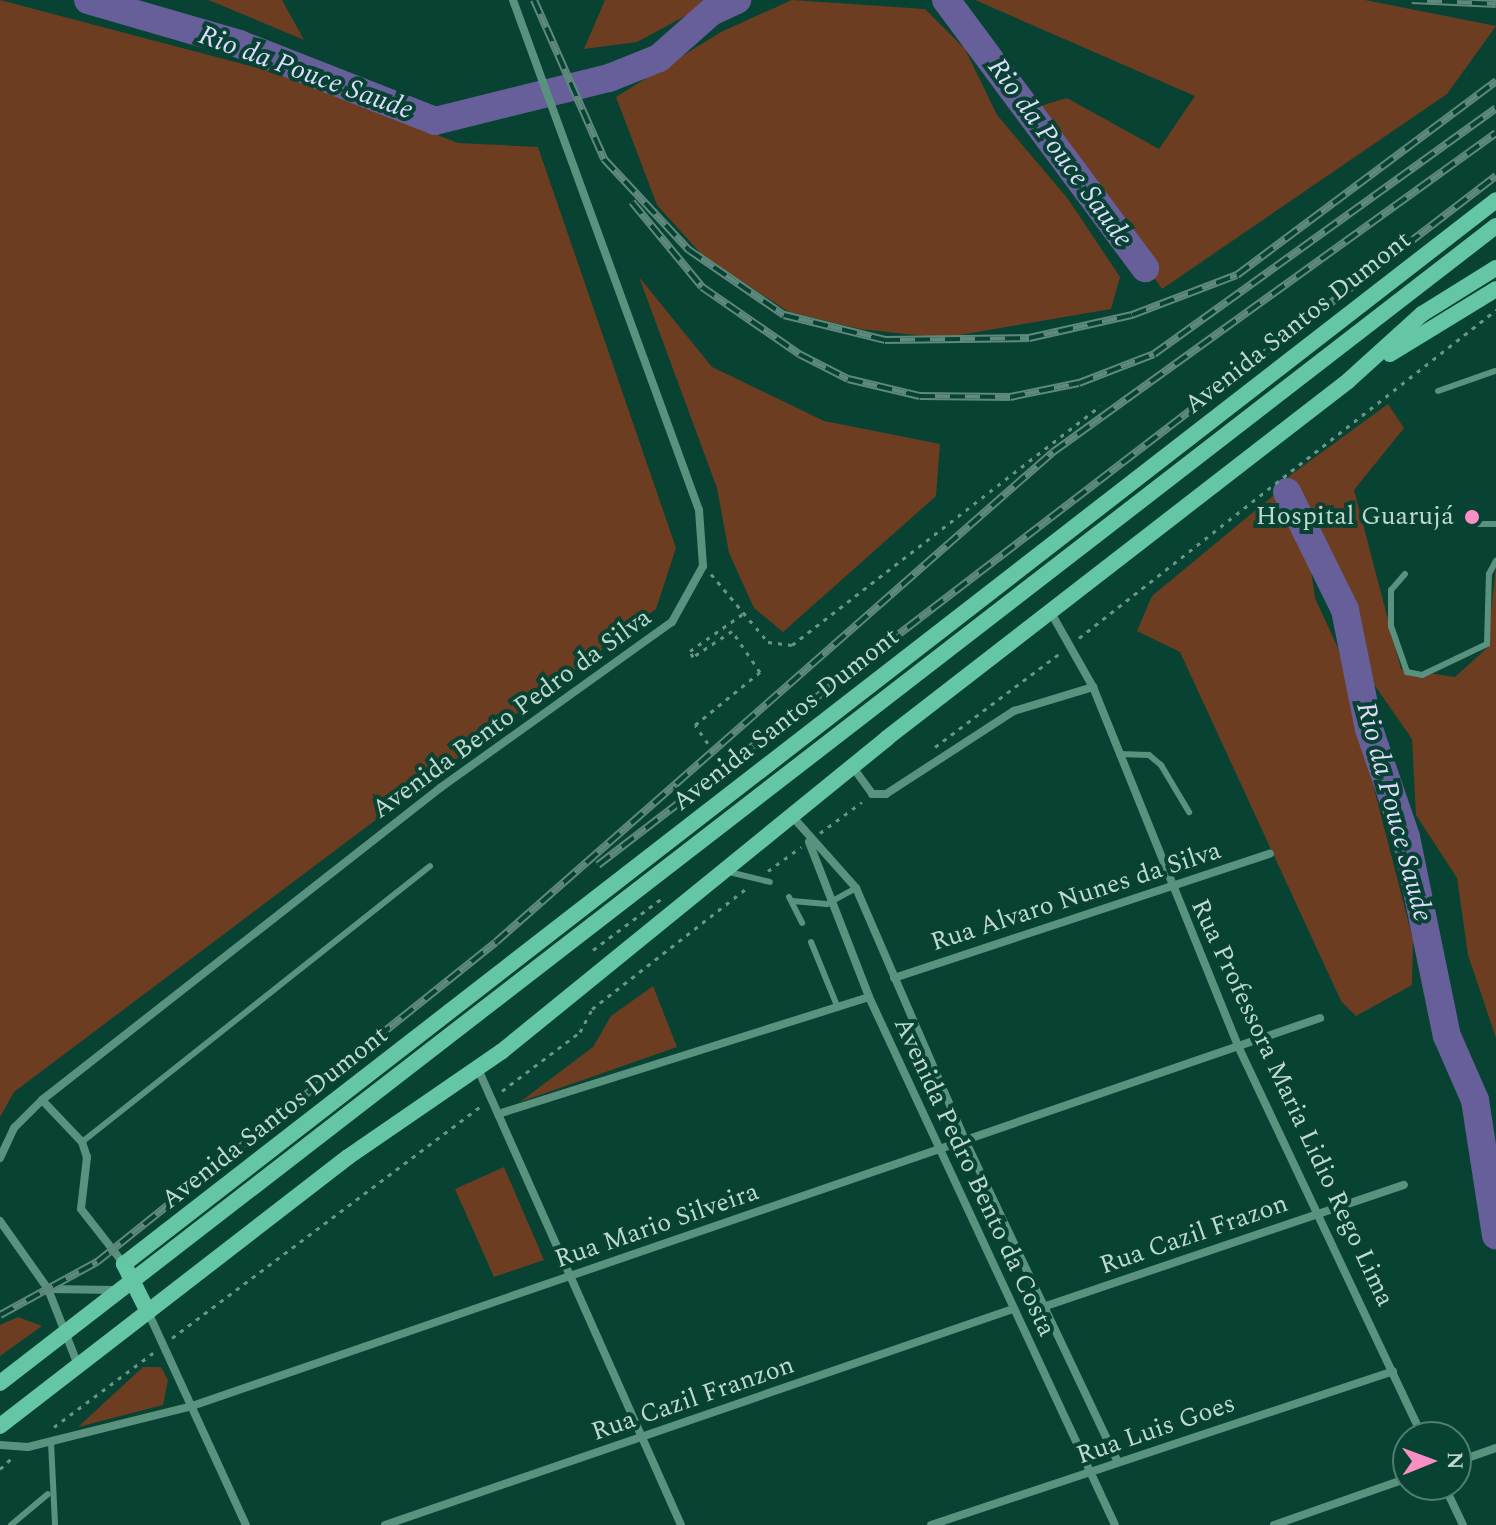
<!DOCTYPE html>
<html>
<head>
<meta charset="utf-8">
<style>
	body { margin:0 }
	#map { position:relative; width:1496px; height:1525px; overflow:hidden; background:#084232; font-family:Spectral,serif }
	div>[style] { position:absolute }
	.green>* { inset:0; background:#6d3d21 }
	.river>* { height:28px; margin:-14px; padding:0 14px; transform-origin:14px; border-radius:14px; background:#675f9a }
	.path>* { height:3px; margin-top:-1.5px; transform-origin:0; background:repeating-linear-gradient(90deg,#6b9487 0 4px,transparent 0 10px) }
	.lane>* { height:6px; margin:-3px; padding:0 3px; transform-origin:3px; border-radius:3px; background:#59927e }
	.street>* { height:8px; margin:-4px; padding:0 4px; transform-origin:4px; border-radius:4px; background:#59927e }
	.secondary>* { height:16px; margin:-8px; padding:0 8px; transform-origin:8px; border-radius:8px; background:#65c6a6 }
	.rail>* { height:8px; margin-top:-4px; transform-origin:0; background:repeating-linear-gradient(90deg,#084232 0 15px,#5e897c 0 30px); box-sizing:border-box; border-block:2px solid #5e897c }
	.dots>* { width:22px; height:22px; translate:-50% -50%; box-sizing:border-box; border:4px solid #084232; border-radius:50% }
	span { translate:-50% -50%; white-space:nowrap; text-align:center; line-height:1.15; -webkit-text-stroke:8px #084232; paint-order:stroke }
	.street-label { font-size:26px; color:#bed9ce }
	.poi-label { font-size:26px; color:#bed9ce }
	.right { translate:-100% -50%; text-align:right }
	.water-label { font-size:28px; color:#dedbff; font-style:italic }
	.north { position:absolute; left:1392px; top:1421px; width:80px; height:80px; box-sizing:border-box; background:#084232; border:2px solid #517e70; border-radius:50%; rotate:89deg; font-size:22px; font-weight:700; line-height:32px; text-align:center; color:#bed9ce }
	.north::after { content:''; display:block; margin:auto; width:28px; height:36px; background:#fb8fc5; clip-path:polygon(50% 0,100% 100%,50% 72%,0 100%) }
</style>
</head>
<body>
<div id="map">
	<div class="green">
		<i style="clip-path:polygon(0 0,277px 73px,458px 143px,538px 147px,676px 548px,656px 609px,14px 1092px,0 1117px)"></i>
		<i style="clip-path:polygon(208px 0,282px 0,304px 40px,211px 1px)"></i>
		<i style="clip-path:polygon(605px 0,715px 0,637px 42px,584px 49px)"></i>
		<i style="clip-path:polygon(792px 0,925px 9px,965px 49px,997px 115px,1068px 199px,1120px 277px,1111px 309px,942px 338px,860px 329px,789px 312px,703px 256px,657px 205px,616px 97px,721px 32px)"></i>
		<i style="clip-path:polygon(975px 0,1365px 0,1496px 26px,1447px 94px,1162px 289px,1033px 108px,1067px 98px,1159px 149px,1195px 96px)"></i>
		<i style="clip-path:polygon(639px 277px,712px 367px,824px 421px,940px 444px,936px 496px,783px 632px,754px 608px,729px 553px,717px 488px)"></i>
		<i style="clip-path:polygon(1388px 404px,1404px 428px,1354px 490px,1401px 669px,1455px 677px,1487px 648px,1496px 566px,1496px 1038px,1468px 955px,1457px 878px,1416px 815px,1412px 739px,1357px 660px,1330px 552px,1288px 477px)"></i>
		<i style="clip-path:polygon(1274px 495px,1307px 544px,1315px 598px,1338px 648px,1413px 940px,1412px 985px,1356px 1016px,1341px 1001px,1180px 652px,1137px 631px,1152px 596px)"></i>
		<i style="clip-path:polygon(653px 986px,677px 1047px,520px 1102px,593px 1047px,611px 1016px)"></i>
		<i style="clip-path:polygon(504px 1167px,544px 1260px,494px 1277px,455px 1189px)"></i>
		<i style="clip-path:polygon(18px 1317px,42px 1326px,0 1356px,0 1325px)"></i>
		<i style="clip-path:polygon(143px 1367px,161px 1367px,168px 1380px,163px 1405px,78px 1427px)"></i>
	</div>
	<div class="river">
		<i style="left:88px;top:0;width:157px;rotate:16.2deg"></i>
		<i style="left:239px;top:44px;width:211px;rotate:21.4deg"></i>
		<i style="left:435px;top:121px;width:179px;rotate:-13.9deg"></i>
		<i style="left:609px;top:78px;width:54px;rotate:-21.8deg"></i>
		<i style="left:659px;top:58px;width:69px;rotate:-41.5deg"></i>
		<i style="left:711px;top:12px;width:29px;rotate:-25deg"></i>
		<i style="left:946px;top:0;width:334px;rotate:53.4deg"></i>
		<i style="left:1287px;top:492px;width:131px;rotate:63.8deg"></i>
		<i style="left:1345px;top:610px;width:121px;rotate:78.6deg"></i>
		<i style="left:1369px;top:729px;width:114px;rotate:71.1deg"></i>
		<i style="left:1406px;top:837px;width:203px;rotate:78.4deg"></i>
		<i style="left:1447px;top:1036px;width:70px;rotate:66.4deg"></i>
		<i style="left:1475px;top:1100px;width:137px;rotate:81.2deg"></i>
	</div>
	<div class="path">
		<i style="left:711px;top:574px;width:89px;rotate:50deg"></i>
		<i style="left:768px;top:642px;width:24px;rotate:7deg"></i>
		<i style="left:792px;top:645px;width:390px;rotate:-37.8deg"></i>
		<i style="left:1079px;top:638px;width:531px;rotate:-38.19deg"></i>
		<i style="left:935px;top:747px;width:156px;rotate:-36.9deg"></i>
		<i style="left:731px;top:776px;width:62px;rotate:-125.2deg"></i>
		<i style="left:695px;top:725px;width:84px;rotate:-39.2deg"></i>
		<i style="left:760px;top:672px;width:50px;rotate:-124.3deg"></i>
		<i style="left:732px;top:631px;width:47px;rotate:146.3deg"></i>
		<i style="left:693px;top:657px;width:7px;rotate:-117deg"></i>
		<i style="left:690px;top:651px;width:66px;rotate:-35.1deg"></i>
		<i style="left:820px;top:833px;width:52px;rotate:-36.4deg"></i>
		<i style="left:768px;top:871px;width:41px;rotate:-36deg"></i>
		<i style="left:593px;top:950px;width:85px;rotate:-36.9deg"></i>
		<i style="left:502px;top:1091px;width:98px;rotate:-37.1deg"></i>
		<i style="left:580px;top:1032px;width:26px;rotate:-62deg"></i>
		<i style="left:592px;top:1009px;width:197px;rotate:-38deg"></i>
		<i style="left:172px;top:1338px;width:388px;rotate:-36.9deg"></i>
		<i style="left:54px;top:1427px;width:124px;rotate:-36.8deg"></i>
		<i style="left:0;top:1469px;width:16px;rotate:-43deg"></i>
	</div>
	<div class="lane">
		<i style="left:1438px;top:391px;width:60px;rotate:-19.3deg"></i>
		<i style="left:1470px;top:524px;width:26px"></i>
		<i style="left:1405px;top:574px;width:21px;rotate:131deg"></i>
		<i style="left:1391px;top:590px;width:36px;rotate:90deg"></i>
		<i style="left:1391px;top:626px;width:49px;rotate:70.8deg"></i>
		<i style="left:1407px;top:672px;width:15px;rotate:11deg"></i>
		<i style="left:1422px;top:675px;width:72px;rotate:-25.5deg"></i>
		<i style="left:1487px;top:644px;width:70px;rotate:-88.4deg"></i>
		<i style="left:1489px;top:574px;width:15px;rotate:-62deg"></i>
		<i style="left:1119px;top:754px;width:30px;rotate:2deg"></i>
		<i style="left:1149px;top:755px;width:16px;rotate:40deg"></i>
		<i style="left:1161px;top:765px;width:55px;rotate:59.2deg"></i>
		<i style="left:729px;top:872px;width:42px;rotate:13.7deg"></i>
		<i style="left:789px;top:897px;width:29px;rotate:63deg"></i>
		<i style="left:792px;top:901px;width:35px;rotate:5deg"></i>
		<i style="left:827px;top:904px;width:33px;rotate:-29deg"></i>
		<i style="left:811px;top:942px;width:71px;rotate:67.8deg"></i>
		<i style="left:82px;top:1142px;width:444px;rotate:-38.4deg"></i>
		<i style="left:51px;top:1442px;width:83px;rotate:87.2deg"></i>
		<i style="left:11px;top:1525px;width:48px;rotate:-40deg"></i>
	</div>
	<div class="street">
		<i style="left:1050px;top:611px;width:87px;rotate:60.5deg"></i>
		<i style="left:1093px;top:687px;width:387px;rotate:68deg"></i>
		<i style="left:1238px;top:1046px;width:433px;rotate:64.7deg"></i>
		<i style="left:852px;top:766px;width:34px;rotate:54deg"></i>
		<i style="left:872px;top:794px;width:14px"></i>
		<i style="left:886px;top:794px;width:153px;rotate:-33deg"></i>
		<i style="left:1014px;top:711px;width:83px;rotate:-16.9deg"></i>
		<i style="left:791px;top:815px;width:98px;rotate:48.3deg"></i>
		<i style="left:856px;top:888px;width:272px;rotate:66.6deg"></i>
		<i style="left:964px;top:1138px;width:359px;rotate:64.6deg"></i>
		<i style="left:809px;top:842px;width:166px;rotate:68.8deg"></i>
		<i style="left:869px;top:997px;width:582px;rotate:65.02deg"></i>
		<i style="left:894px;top:978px;width:396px;rotate:-18.3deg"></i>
		<i style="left:478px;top:1069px;width:499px;rotate:66deg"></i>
		<i style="left:42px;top:1100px;width:58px;rotate:46.4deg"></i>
		<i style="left:82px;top:1142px;width:16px;rotate:72deg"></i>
		<i style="left:87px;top:1157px;width:52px;rotate:96.6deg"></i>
		<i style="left:81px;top:1209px;width:70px;rotate:52deg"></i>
		<i style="left:498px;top:1114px;width:389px;rotate:-17.5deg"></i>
		<i style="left:0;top:1158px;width:33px;rotate:-65deg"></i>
		<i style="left:14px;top:1128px;width:40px;rotate:-45deg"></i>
		<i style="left:42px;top:1100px;width:506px;rotate:-38.09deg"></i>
		<i style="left:440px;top:788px;width:285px;rotate:-35.6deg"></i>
		<i style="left:672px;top:622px;width:64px;rotate:-61deg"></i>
		<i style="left:703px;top:566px;width:56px;rotate:-94.1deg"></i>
		<i style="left:699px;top:510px;width:543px;rotate:-110.04deg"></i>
		<i style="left:0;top:1221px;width:83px;rotate:54.8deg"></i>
		<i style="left:48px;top:1289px;width:82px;rotate:68.5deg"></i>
		<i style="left:48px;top:1289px;width:67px;rotate:0.9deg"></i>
		<i style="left:1043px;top:1307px;width:381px;rotate:-18.7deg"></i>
		<i style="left:148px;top:1312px;width:234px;rotate:65.3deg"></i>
		<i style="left:0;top:1445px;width:28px;rotate:4deg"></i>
		<i style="left:28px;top:1447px;width:169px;rotate:-14deg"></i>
		<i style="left:192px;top:1406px;width:1193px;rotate:-18.98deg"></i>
		<i style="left:1456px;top:1462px;width:42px;rotate:-19.3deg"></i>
		<i style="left:1444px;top:1485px;width:44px;rotate:64.6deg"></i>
		<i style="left:385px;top:1525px;width:664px;rotate:-18.98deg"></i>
		<i style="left:931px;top:1525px;width:487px;rotate:-18.4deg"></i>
		<i style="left:1274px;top:1525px;width:142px;rotate:-19.3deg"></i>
	</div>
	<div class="secondary">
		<i style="left:1390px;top:354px;width:124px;rotate:-31.5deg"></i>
		<i style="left:148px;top:1312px;width:54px;rotate:-116.6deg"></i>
		<i style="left:124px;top:1264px;width:1736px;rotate:-37.79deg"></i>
		<i style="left:0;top:1383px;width:1891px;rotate:-37.72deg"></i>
		<i style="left:0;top:1426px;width:440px;rotate:-37.7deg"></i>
		<i style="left:348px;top:1157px;width:186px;rotate:-34.5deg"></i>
		<i style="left:501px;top:1052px;width:498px;rotate:-39.1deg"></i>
		<i style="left:887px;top:738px;width:583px;rotate:-37.75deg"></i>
		<i style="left:1348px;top:381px;width:100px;rotate:-42.2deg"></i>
		<i style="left:1422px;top:314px;width:87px;rotate:-31.9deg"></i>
	</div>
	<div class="rail">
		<i style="left:534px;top:0;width:174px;rotate:66.2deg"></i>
		<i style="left:604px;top:159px;width:125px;rotate:47deg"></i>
		<i style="left:689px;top:250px;width:115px;rotate:34.4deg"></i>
		<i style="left:784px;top:315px;width:104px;rotate:13.9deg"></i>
		<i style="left:885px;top:340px;width:144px;rotate:-0.8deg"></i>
		<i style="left:1029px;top:338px;width:106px;rotate:-12.6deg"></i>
		<i style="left:1132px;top:315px;width:112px;rotate:-20.9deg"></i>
		<i style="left:1237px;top:275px;width:324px;rotate:-36.8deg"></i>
		<i style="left:1412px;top:0;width:84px;rotate:2.7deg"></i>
		<i style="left:632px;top:202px;width:110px;rotate:50.5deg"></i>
		<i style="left:702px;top:287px;width:118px;rotate:34.6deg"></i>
		<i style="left:799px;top:354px;width:55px;rotate:27deg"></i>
		<i style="left:848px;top:379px;width:74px;rotate:13.3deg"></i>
		<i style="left:920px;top:396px;width:90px;rotate:0.6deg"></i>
		<i style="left:1010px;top:397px;width:70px;rotate:-11.5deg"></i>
		<i style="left:1079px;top:383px;width:80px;rotate:-21.1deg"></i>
		<i style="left:1154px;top:354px;width:421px;rotate:-35.7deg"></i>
		<i style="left:598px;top:865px;width:1132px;rotate:-37.5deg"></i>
		<i style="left:0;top:1315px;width:111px;rotate:-28.7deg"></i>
		<i style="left:97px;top:1262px;width:511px;rotate:-38.73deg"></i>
		<i style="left:496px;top:942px;width:742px;rotate:-41.34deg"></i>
		<i style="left:1053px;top:452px;width:546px;rotate:-35.76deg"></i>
	</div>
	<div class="dots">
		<i style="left:1472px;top:517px;background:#fb8fc5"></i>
	</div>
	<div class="street-label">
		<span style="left:1298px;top:323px;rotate:-38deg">Avenida Santos Dumont</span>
		<span style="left:512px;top:714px;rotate:-36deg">Avenida Bento Pedro da Silva</span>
		<span style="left:786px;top:720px;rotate:-38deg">Avenida Santos Dumont</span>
		<span style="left:1076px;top:897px;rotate:-18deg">Rua Alvaro Nunes da Silva</span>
		<span style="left:1292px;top:1103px;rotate:65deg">Rua Professora Maria Lidio Rego Lima</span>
		<span style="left:275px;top:1118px;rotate:-38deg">Avenida Santos Dumont</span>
		<span style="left:974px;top:1177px;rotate:65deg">Avenida Pedro Bento da Costa</span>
		<span style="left:657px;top:1226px;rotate:-19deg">Rua Mario Silveira</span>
		<span style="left:1194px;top:1235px;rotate:-19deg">Rua Cazil Frazon</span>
		<span style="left:693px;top:1399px;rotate:-19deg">Rua Cazil Franzon</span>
		<span style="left:1156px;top:1430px;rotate:-19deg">Rua Luis Goes</span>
	</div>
	<div class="poi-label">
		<span class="right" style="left:1454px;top:517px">Hospital Guarujá</span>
	</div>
	<div class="water-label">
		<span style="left:306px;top:73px;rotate:20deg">Rio da Pouce Saude</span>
		<span style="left:1060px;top:153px;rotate:54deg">Rio da Pouce Saude</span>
		<span style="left:1394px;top:812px;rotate:75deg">Rio da Pouce Saude</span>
	</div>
	<div class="north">N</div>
</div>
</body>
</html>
